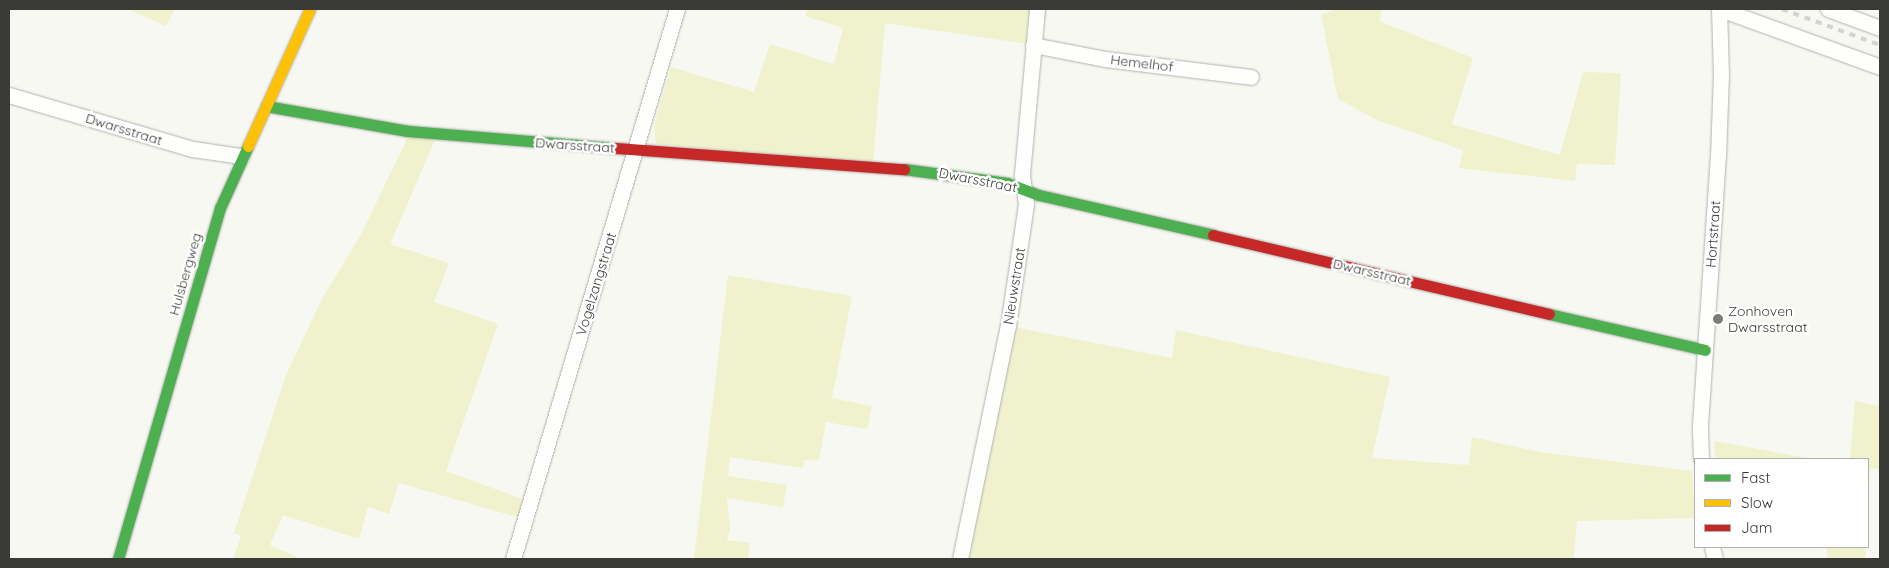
<!DOCTYPE html>
<html>
<head>
<meta charset="utf-8">
<style>
	body { margin:0 }
	#map { position:relative; width:1889px; height:568px; overflow:hidden; background:#f7f8f2; font-family:Quicksand,sans-serif }
	div>[style] { position:absolute }
	.green>* { inset:0; background:#f0f2ce }
	.roads { filter:drop-shadow(0 0 1px #b1b2ad) drop-shadow(0 0 1px #b1b2ad) }
	.street>* { height:15px; margin:-7.5px; padding:0 7.5px; transform-origin:7.5px; border-radius:7.5px; background:#fefefd }
	.fast>* { height:11px; margin:-5.5px; padding:0 5.5px; transform-origin:5.5px; border-radius:5.5px; background:#4caf50 }
	.slow>* { height:11px; margin:-5.5px; padding:0 5.5px; transform-origin:5.5px; border-radius:5.5px; background:#ffc107 }
	.jam>* { height:11px; margin:-5.5px; padding:0 5.5px; transform-origin:5.5px; border-radius:5.5px; background:#c62828 }
	.rail>* { height:4px; margin-top:-2px; transform-origin:0; background:repeating-linear-gradient(90deg,#d2d3d2 0 6px,transparent 0 12px) }
	.dots>* { width:14px; height:14px; translate:-50% -50%; box-sizing:border-box; border:2px solid #fff; border-radius:50% }
	span { translate:-50% -50%; white-space:nowrap; text-align:center; line-height:1.15; -webkit-text-stroke:5px #fff; paint-order:stroke }
	.street-label { font-size:14px; color:#3a3b37 }
	.poi-label { font-size:14px; color:#3a3b37 }
	.left { translate:0 -50%; text-align:left }
	.frame { position:absolute; inset:0; border:10px solid #3a3b37; pointer-events:none }
	.legend { position:absolute; left:1694px; top:458px; width:175px; height:90px; box-sizing:border-box; background:#fff; border:1px solid #b0b1af; margin:0; padding:6px 9px; list-style:none; font-size:15px; color:#3a3b37 }
	.legend li { display:flex; align-items:center; gap:10px; height:25px }
	.legend b { width:25px; border:1px solid #b0b1af }
</style>
</head>
<body>
<div id="map">
	<div class="green">
		<i style="clip-path:polygon(128px 9px,175px 9px,166px 26px)"></i>
		<i style="clip-path:polygon(808px 9px,1033px 9px,1028px 44px,885px 23px,873px 163px,656px 144px,654px 126px,671px 67px,754px 92px,770px 44px,834px 64px,843px 28px,805px 16px)"></i>
		<i style="clip-path:polygon(1337px 9px,1378px 9px,1382px 10px,1379px 21px,1473px 58px,1452px 124px,1560px 155px,1583px 72px,1621px 73px,1615px 165px,1577px 164px,1575px 181px,1459px 168px,1463px 150px,1377px 120px,1338px 99px,1321px 14px)"></i>
		<i style="clip-path:polygon(408px 137px,435px 140px,390px 244px,449px 263px,434px 302px,498px 324px,446px 471px,525px 500px,520px 518px,399px 483px,389px 514px,368px 507px,359px 539px,283px 515px,270px 545px,301px 559px,233px 559px,241px 536px,234px 533px,286px 375px,322px 299px,360px 236px)"></i>
		<i style="clip-path:polygon(728px 275px,852px 296px,832px 398px,872px 406px,867px 429px,826px 422px,819px 460px,804px 460px,803px 468px,730px 457px,728px 476px,787px 485px,783px 507px,727px 498px,730px 528px,727px 540px,750px 543px,748px 559px,694px 559px)"></i>
		<i style="clip-path:polygon(1013px 327px,1172px 358px,1176px 330px,1390px 377px,1372px 458px,1469px 465px,1472px 437px,1540px 452px,1692px 471px,1695px 518px,1577px 521px,1574px 559px,969px 559px)"></i>
		<i style="clip-path:polygon(1855px 401px,1880px 406px,1880px 469px,1870px 468px,1868px 511px,1868px 459px,1850px 459px)"></i>
		<i style="clip-path:polygon(1714px 441px,1813px 459px,1715px 459px)"></i>
		<i style="clip-path:polygon(1827px 547px,1866px 547px,1865px 559px,1827px 559px)"></i>
	</div>
	<div class="roads">
		<div class="street">
			<i style="left:1720px;top:9px;width:170px;rotate:19.9deg"></i>
			<i style="left:1828px;top:9px;width:55px;rotate:20.1deg"></i>
			<i style="left:1033px;top:45px;width:73px;rotate:11deg"></i>
			<i style="left:1105px;top:59px;width:147px;rotate:7deg"></i>
			<i style="left:9px;top:95px;width:192px;rotate:16.4deg"></i>
			<i style="left:193px;top:149px;width:49px;rotate:8.3deg"></i>
			<i style="left:1701px;top:459px;width:34px;rotate:-92deg"></i>
			<i style="left:1700px;top:425px;width:270px;rotate:-86.2deg"></i>
			<i style="left:1718px;top:156px;width:81px;rotate:-87.9deg"></i>
			<i style="left:1721px;top:75px;width:66px;rotate:-91.7deg"></i>
			<i style="left:1712px;top:547px;width:12px;rotate:76deg"></i>
			<i style="left:513px;top:559px;width:574px;rotate:-73.4deg"></i>
			<i style="left:960px;top:559px;width:238px;rotate:-78.4deg"></i>
			<i style="left:1008px;top:326px;width:123px;rotate:-81.6deg"></i>
			<i style="left:1026px;top:204px;width:30px;rotate:-98deg"></i>
			<i style="left:1022px;top:174px;width:166px;rotate:-84.8deg"></i>
		</div>
		<div class="fast">
			<i style="left:266px;top:106px;width:144px;rotate:10deg"></i>
			<i style="left:408px;top:131px;width:208px;rotate:4.7deg"></i>
			<i style="left:904px;top:169px;width:104px;rotate:7.7deg"></i>
			<i style="left:1007px;top:183px;width:34px;rotate:21deg"></i>
			<i style="left:1039px;top:195px;width:179px;rotate:12.9deg"></i>
			<i style="left:1549px;top:314px;width:160px;rotate:13deg"></i>
			<i style="left:118px;top:559px;width:366px;rotate:-73.8deg"></i>
			<i style="left:220px;top:208px;width:68px;rotate:-65.7deg"></i>
		</div>
		<div class="slow">
			<i style="left:248px;top:146px;width:150px;rotate:-65.7deg"></i>
		</div>
		<div class="jam">
			<i style="left:615px;top:148px;width:290px;rotate:4.2deg"></i>
			<i style="left:1213px;top:235px;width:345px;rotate:13.2deg"></i>
		</div>
	</div>
	<div class="rail">
		<i style="left:1782px;top:9px;width:104px;rotate:20.2deg"></i>
	</div>
	<div class="dots">
		<i style="left:1718px;top:319px;background:#7c7d78"></i>
	</div>
	<div class="street-label">
		<span style="left:1142px;top:63px;rotate:7deg">Hemelhof</span>
		<span style="left:124px;top:129px;rotate:17deg">Dwarsstraat</span>
		<span style="left:575px;top:145px;rotate:4deg">Dwarsstraat</span>
		<span style="left:978px;top:180px;rotate:11deg">Dwarsstraat</span>
		<span style="left:1713px;top:234px;rotate:-86deg">Hortstraat</span>
		<span style="left:1372px;top:272px;rotate:13deg">Dwarsstraat</span>
		<span style="left:185px;top:274px;rotate:-74deg">Hulsbergweg</span>
		<span style="left:596px;top:284px;rotate:-73deg">Vogelzangstraat</span>
		<span style="left:1014px;top:286px;rotate:-81deg">Nieuwstraat</span>
	</div>
	<div class="poi-label">
		<span class="left" style="left:1728px;top:319px">Zonhoven<br>Dwarsstraat</span>
	</div>
	<div class="frame"></div>
	<ul class="legend">
	<li><b style="height:6px;background:#4caf50"></b>Fast</li>
	<li><b style="height:6px;background:#ffc107"></b>Slow</li>
	<li><b style="height:6px;background:#c62828"></b>Jam</li>
	</ul>
</div>
</body>
</html>
